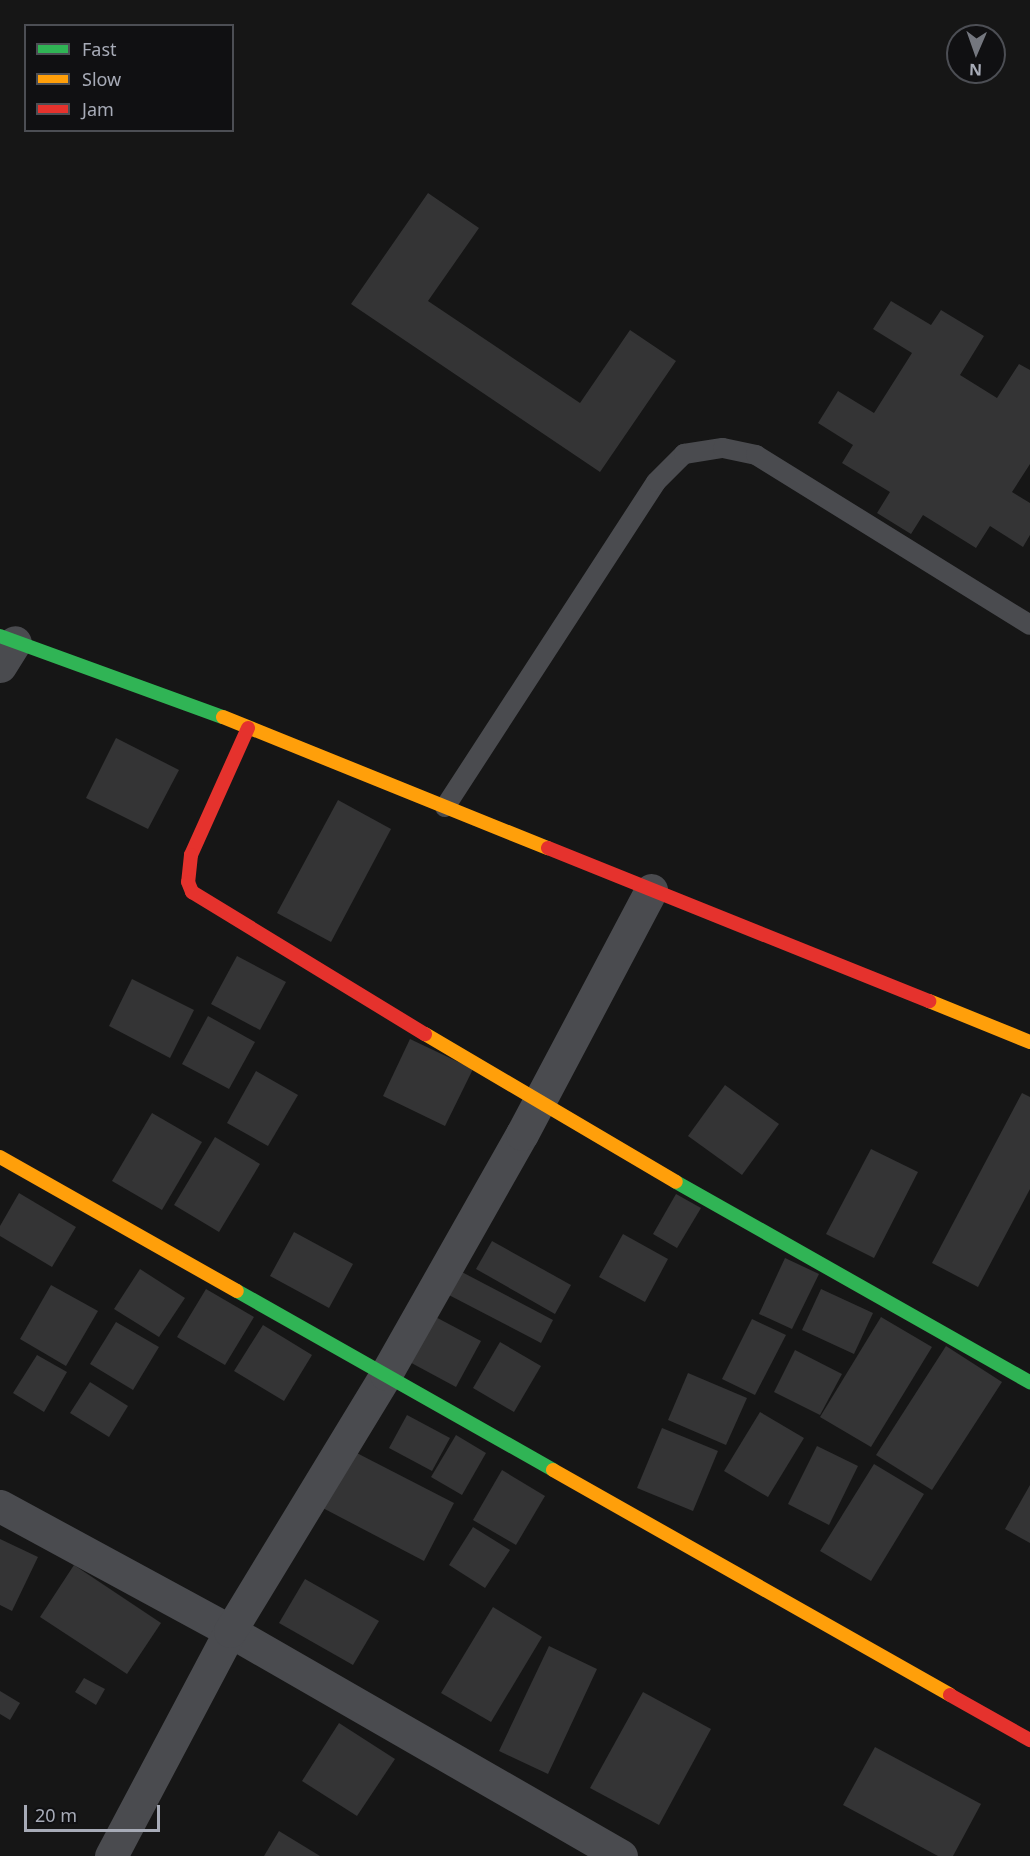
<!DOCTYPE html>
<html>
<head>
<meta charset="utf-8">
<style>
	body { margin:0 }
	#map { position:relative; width:1030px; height:1856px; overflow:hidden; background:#161616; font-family:"Noto Sans",sans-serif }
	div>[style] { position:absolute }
	.building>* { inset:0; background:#343435 }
	.lane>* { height:20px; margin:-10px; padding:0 10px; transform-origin:10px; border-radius:10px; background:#4a4b4f }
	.street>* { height:33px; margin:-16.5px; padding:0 16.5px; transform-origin:16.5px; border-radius:16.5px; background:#4a4b4f }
	.fast>* { height:14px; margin:-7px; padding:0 7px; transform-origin:7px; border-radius:7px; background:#30b455 }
	.slow>* { height:14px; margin:-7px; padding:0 7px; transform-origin:7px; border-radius:7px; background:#ff9f0a }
	.jam>* { height:14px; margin:-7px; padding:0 7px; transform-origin:7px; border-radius:7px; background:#e5322d }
	span { translate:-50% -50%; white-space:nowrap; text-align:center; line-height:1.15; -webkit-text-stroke:5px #101012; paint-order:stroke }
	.legend { position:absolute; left:24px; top:24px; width:210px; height:108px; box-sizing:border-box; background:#101012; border:2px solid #4c4e54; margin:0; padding:8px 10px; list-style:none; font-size:18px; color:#a7abb7 }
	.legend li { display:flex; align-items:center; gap:12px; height:30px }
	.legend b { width:30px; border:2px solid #4c4e54 }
	.north { position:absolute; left:946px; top:24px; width:60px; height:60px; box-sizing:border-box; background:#101012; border:2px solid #4c4e54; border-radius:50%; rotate:182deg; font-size:16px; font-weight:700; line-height:24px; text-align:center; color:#a7abb7 }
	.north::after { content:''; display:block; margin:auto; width:21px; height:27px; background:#74777f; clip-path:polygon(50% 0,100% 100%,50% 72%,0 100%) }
	.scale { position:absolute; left:24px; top:1805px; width:136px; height:27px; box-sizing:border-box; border:3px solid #a7abb7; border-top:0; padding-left:8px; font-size:18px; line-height:21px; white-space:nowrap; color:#a7abb7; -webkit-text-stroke:4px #101012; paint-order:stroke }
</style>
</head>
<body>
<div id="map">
	<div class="building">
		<i style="clip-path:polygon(428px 193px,479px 228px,428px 301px,580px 403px,630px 330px,676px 361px,600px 472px,351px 304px)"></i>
		<i style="clip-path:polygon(891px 301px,931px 325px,941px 310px,984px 336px,960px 375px,997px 398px,1019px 364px,1030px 370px,1030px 464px,1012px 492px,1030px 503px,1030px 535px,1023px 547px,990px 526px,976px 548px,923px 515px,911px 534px,877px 513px,890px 492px,842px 463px,853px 445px,818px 423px,838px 391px,874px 413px,912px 353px,873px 329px)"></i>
		<i style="clip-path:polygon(116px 738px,179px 770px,148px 829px,86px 798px)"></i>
		<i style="clip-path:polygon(338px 800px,391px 829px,331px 942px,277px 913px)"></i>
		<i style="clip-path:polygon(237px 956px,286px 982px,260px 1030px,211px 1004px)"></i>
		<i style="clip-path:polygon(132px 979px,194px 1010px,170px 1058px,109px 1026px)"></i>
		<i style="clip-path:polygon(208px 1016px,255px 1042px,229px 1089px,182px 1064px)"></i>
		<i style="clip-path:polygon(410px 1039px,473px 1069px,445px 1126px,383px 1096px)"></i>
		<i style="clip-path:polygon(256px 1071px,298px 1095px,268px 1146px,227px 1123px)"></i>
		<i style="clip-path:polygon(725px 1085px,779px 1124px,742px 1175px,688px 1136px)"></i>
		<i style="clip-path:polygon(1022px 1093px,1030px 1097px,1030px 1189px,978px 1287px,932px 1263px)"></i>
		<i style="clip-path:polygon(152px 1113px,202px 1142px,162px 1210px,112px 1181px)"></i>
		<i style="clip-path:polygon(215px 1137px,260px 1164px,219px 1232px,174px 1205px)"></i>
		<i style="clip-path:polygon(871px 1149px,918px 1172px,874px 1258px,826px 1234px)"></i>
		<i style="clip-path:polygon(19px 1193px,76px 1227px,52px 1267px,0 1236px,0 1226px)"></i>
		<i style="clip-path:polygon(676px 1194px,701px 1208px,677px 1248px,653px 1234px)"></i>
		<i style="clip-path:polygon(294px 1232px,353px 1264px,329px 1308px,270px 1276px)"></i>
		<i style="clip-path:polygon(623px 1234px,668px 1259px,645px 1302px,599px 1277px)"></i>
		<i style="clip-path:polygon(492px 1241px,571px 1285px,555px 1314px,476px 1269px)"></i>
		<i style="clip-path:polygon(785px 1258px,819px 1274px,792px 1329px,759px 1314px)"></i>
		<i style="clip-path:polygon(140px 1269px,185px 1298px,159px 1337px,114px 1309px)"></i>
		<i style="clip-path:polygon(458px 1270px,553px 1320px,541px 1343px,445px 1293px)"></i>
		<i style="clip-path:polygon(51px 1285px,98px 1311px,66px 1366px,20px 1339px)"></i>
		<i style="clip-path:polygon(206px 1289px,254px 1317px,225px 1365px,177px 1337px)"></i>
		<i style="clip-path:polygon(821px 1289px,873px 1313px,854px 1354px,802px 1330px)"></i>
		<i style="clip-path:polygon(428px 1313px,481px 1341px,456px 1387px,404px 1359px)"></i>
		<i style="clip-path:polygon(881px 1317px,932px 1347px,871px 1447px,820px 1417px)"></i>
		<i style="clip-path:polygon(752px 1319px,786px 1335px,755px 1395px,722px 1379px)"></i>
		<i style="clip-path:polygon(116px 1322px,159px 1347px,133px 1390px,90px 1364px)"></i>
		<i style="clip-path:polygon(263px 1325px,312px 1355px,284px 1401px,234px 1371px)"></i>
		<i style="clip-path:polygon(500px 1342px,541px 1366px,514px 1412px,473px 1388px)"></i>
		<i style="clip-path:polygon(946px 1346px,1002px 1382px,932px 1490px,876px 1455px)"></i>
		<i style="clip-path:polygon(795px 1350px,842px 1374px,820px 1415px,774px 1392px)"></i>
		<i style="clip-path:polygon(37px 1355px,67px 1372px,44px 1412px,13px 1393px)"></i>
		<i style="clip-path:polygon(688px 1373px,747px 1398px,726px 1445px,668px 1420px)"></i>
		<i style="clip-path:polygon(90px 1382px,128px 1406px,109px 1437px,70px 1413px)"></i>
		<i style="clip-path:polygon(760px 1412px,804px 1438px,768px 1497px,724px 1471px)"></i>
		<i style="clip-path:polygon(407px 1415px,450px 1438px,432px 1471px,389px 1448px)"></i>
		<i style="clip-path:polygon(662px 1428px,718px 1451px,693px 1511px,637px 1488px)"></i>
		<i style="clip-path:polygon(456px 1435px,486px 1453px,462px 1495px,431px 1477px)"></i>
		<i style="clip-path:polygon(817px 1446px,858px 1466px,829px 1525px,788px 1504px)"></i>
		<i style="clip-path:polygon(349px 1449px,454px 1503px,424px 1561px,319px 1506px)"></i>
		<i style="clip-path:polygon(874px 1464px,924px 1494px,871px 1581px,820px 1551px)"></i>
		<i style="clip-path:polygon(502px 1470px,545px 1496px,516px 1545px,473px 1520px)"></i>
		<i style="clip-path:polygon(1030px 1485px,1030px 1543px,1005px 1529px)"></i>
		<i style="clip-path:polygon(473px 1527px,510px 1550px,485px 1588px,449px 1565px)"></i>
		<i style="clip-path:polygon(0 1539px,38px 1557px,12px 1611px,0 1605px)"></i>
		<i style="clip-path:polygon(74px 1565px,161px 1623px,127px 1674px,40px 1617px)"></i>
		<i style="clip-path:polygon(305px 1579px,379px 1621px,353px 1665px,279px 1623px)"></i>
		<i style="clip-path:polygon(493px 1607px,542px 1637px,491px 1722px,441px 1693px)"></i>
		<i style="clip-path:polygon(549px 1646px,597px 1669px,548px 1774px,499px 1751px)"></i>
		<i style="clip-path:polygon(84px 1678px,105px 1689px,96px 1705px,75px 1692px)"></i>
		<i style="clip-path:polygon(0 1691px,20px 1703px,10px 1720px,0 1714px)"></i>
		<i style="clip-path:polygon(643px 1692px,711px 1729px,659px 1825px,590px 1788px)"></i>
		<i style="clip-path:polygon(339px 1723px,395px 1759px,357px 1816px,302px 1781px)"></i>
		<i style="clip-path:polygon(875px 1747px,981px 1804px,953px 1856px,938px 1856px,843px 1805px)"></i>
		<i style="clip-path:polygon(279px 1831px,320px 1856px,264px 1856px)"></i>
	</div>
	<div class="lane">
		<i style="left:445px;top:807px;width:387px;rotate:-57deg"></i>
		<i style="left:656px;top:482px;width:40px;rotate:-45deg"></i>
		<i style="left:684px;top:454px;width:39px;rotate:-9deg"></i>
		<i style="left:723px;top:448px;width:34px;rotate:12deg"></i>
		<i style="left:756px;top:455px;width:322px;rotate:31.8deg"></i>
	</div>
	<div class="street">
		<i style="left:0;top:666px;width:28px;rotate:-58deg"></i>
		<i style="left:0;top:1506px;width:262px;rotate:28.5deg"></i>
		<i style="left:230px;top:1631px;width:451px;rotate:29.9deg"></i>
		<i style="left:111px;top:1856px;width:255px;rotate:-62.1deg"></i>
		<i style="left:230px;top:1631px;width:301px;rotate:-58.7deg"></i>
		<i style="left:386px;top:1374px;width:276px;rotate:-60.5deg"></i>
		<i style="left:522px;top:1134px;width:276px;rotate:-62.1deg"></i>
	</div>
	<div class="fast">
		<i style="left:0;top:636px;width:237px;rotate:20deg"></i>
		<i style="left:676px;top:1182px;width:407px;rotate:29.5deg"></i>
		<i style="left:237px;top:1291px;width:363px;rotate:29.5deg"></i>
	</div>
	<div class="slow">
		<i style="left:223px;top:717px;width:350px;rotate:22deg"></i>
		<i style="left:929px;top:1001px;width:109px;rotate:22.1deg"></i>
		<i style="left:425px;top:1034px;width:291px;rotate:30.5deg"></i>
		<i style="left:0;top:1157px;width:272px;rotate:29.5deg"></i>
		<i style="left:553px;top:1470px;width:456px;rotate:29.5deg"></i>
	</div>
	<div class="jam">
		<i style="left:248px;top:728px;width:139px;rotate:114.2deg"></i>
		<i style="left:191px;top:855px;width:27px;rotate:96deg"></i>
		<i style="left:188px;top:882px;width:11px;rotate:68deg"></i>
		<i style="left:192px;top:892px;width:273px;rotate:31.4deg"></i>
		<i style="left:548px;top:848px;width:411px;rotate:21.9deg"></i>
		<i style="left:950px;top:1695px;width:92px;rotate:29.4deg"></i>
	</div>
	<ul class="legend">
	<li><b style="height:8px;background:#30b455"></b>Fast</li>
	<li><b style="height:8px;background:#ff9f0a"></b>Slow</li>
	<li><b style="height:8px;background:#e5322d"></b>Jam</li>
	</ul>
	<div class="north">N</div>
	<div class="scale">20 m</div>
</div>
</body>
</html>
